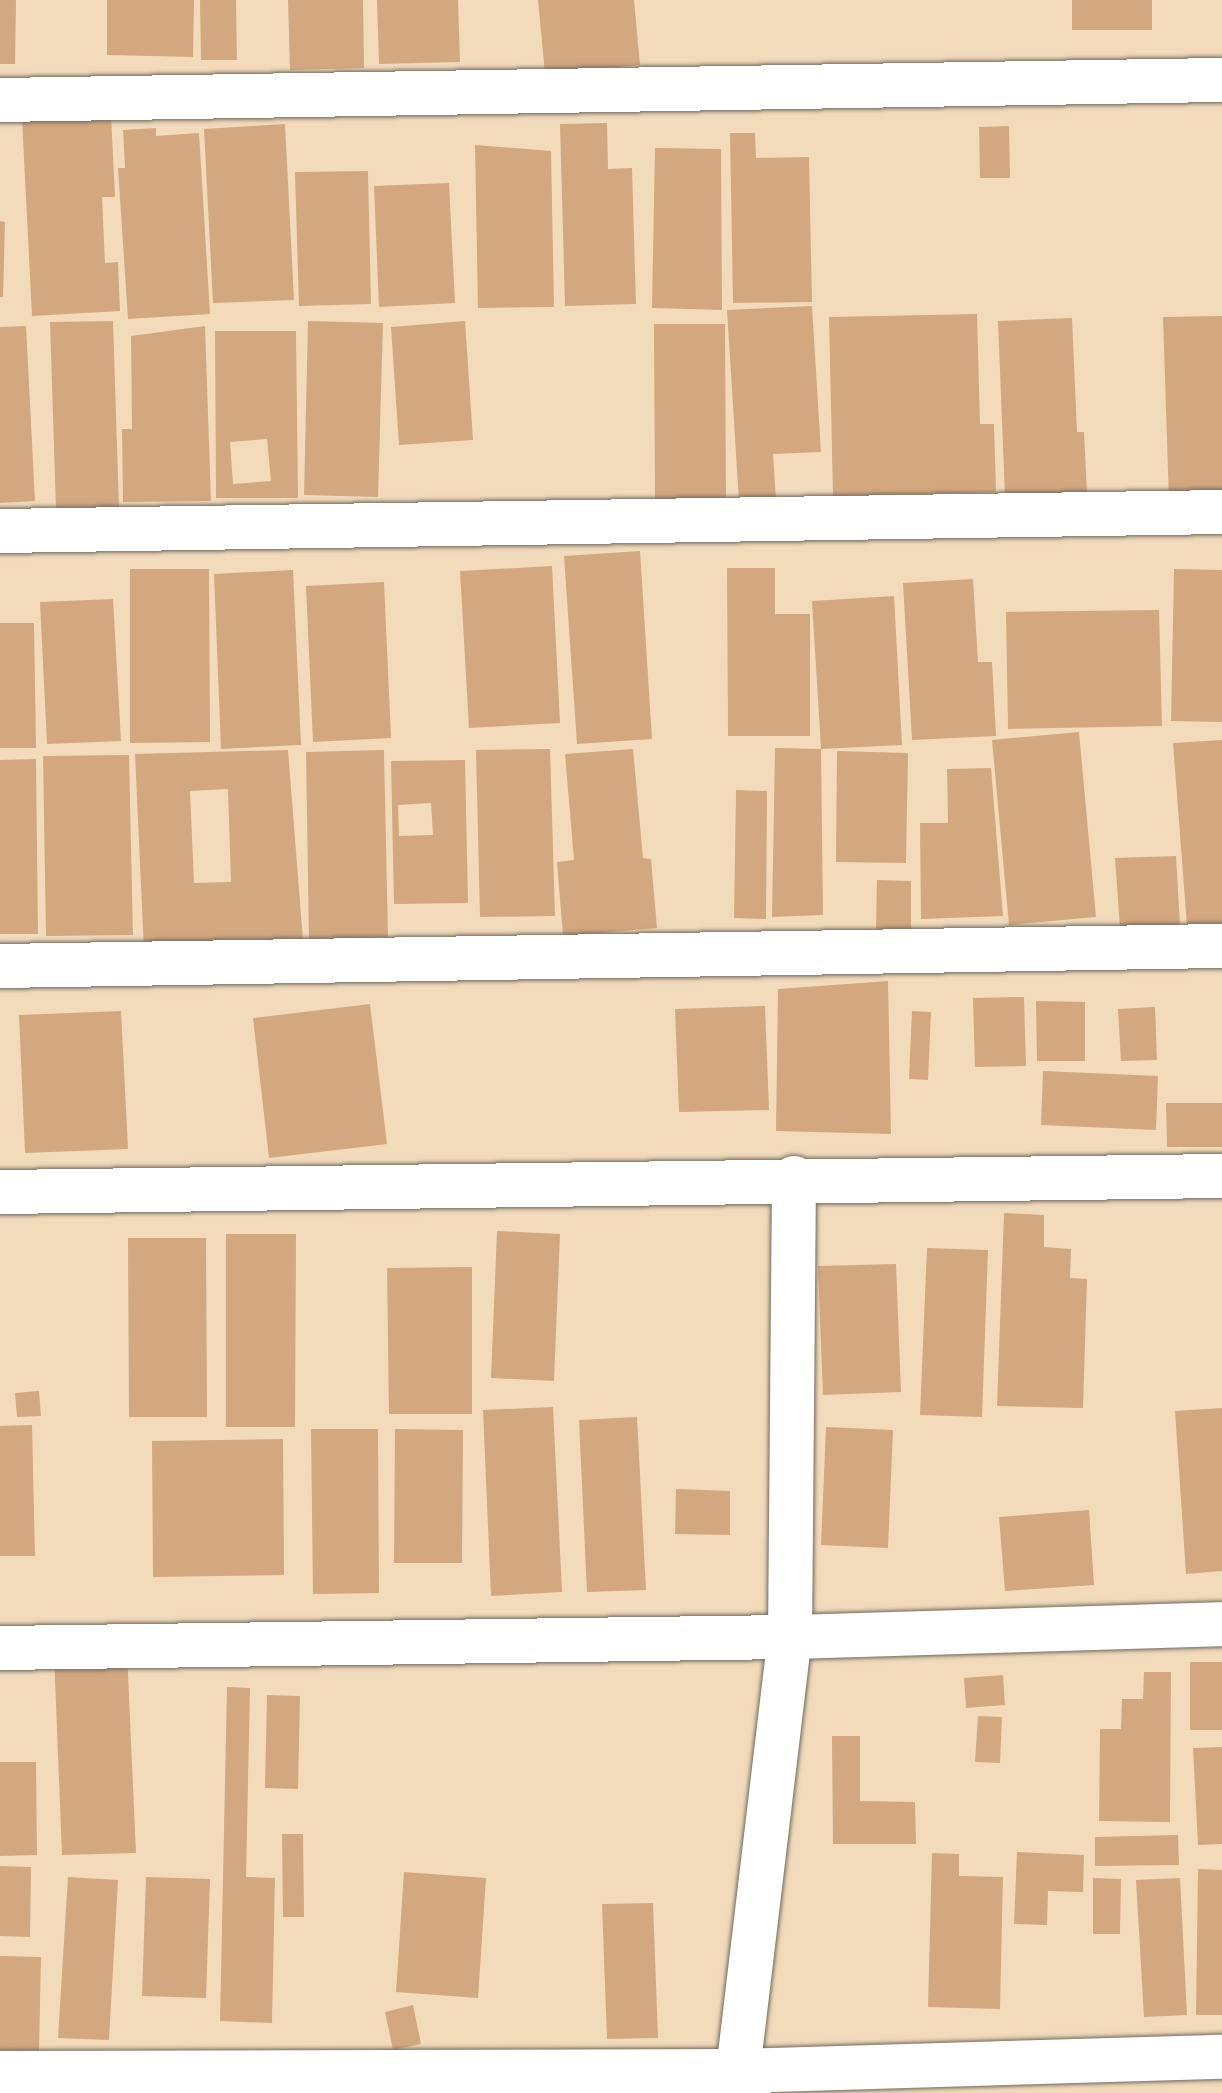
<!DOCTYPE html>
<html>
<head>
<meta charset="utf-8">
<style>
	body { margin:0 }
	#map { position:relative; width:1222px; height:2093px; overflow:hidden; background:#f2dbbb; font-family:"Indie Flower",sans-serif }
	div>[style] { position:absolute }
	.building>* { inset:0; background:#d4a87f }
	.roads { filter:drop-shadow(0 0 2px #71695d) drop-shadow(0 0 2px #71695d) }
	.street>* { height:44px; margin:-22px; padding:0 22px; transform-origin:22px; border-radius:22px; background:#fff }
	span { translate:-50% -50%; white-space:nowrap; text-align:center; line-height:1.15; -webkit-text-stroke:7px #fdfcf7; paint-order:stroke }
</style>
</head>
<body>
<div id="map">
	<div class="building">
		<i style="clip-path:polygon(0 0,16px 0,15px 64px,0 64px)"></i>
		<i style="clip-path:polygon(107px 0,194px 0,193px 57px,107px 55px)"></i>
		<i style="clip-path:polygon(200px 0,236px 0,237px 60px,201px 60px)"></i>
		<i style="clip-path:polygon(288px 0,363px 0,364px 68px,290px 70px)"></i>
		<i style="clip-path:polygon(377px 0,458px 0,460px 62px,379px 64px)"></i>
		<i style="clip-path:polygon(538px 0,634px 0,640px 65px,545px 73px)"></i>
		<i style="clip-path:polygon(1072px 0,1152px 0,1152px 30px,1072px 30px)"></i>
		<i style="clip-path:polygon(111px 115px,115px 197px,102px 197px,105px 263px,118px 262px,120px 311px,32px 316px,22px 119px)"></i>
		<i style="clip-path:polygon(607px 123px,608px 169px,632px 168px,636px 304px,565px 306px,560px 124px)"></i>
		<i style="clip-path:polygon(285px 124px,294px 300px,213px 303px,204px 129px)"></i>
		<i style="clip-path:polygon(1009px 126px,1010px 178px,980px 178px,979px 127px)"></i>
		<i style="clip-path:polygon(156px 128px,156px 136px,199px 133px,210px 314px,128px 319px,118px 168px,125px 168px,123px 130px)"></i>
		<i style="clip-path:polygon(730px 133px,755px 133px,756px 158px,809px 157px,812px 302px,733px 303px)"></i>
		<i style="clip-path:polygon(475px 145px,551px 151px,554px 307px,478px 308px)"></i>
		<i style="clip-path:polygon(655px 148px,721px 149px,722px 310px,652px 308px)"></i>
		<i style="clip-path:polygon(368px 171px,371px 304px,299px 306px,295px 172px)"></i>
		<i style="clip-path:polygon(449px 183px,455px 303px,379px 307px,374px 186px)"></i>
		<i style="clip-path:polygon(0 221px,5px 222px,3px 297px,0 297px)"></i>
		<i style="clip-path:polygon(812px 306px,821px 452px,773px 454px,776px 501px,739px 502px,727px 310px)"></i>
		<i style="clip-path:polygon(977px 314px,980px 424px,994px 424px,996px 492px,833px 496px,829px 317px)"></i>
		<i style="clip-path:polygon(1222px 316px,1222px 500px,1169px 501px,1163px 317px)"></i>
		<i style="clip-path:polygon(1072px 318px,1077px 432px,1084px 432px,1087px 493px,1005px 496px,998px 321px)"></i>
		<i style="clip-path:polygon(113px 321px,119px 508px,56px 510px,50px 322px)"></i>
		<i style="clip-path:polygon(308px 321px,383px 323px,378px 497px,304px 495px)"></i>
		<i style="clip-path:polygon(465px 321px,473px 440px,399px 445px,391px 327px)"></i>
		<i style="clip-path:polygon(654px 324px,725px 324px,726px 503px,655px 502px)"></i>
		<i style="clip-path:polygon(26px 326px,35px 501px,0 503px,0 327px)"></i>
		<i style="clip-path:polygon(205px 326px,211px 501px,123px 502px,122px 429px,132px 429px,131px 336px)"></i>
		<i style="clip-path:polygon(evenodd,215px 331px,296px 331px,298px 498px,216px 498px,215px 331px,267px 439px,271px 481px,233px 484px,230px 442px,267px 439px)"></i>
		<i style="clip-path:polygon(640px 551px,652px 739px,577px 744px,564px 556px)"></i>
		<i style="clip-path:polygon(552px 566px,560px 723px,469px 728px,460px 571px)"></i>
		<i style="clip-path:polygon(727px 568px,775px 568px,775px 614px,810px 614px,810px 736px,728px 736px)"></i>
		<i style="clip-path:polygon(130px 569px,209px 569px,210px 742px,130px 743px)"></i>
		<i style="clip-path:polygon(1174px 569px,1222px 570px,1222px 722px,1171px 721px)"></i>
		<i style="clip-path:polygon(293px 570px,301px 745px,221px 749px,214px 574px)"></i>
		<i style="clip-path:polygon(973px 579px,978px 662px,992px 662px,996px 736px,912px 740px,903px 583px)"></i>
		<i style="clip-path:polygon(384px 582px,391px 738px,313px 742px,306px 586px)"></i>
		<i style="clip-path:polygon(894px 596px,902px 745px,821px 749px,823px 915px,772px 917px,775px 748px,821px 749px,812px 601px)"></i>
		<i style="clip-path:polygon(113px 599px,121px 741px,47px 744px,40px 602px)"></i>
		<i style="clip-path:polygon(1159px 610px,1162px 726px,1008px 729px,1006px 612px)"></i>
		<i style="clip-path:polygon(0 623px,34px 623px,36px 748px,0 748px)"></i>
		<i style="clip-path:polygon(1079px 732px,1096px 917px,1009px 925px,992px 740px)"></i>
		<i style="clip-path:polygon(1222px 740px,1222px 924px,1187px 926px,1173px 743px)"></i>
		<i style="clip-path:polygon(550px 749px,555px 916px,480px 917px,476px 750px)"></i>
		<i style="clip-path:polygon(633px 749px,643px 858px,651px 859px,657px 928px,563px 936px,557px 862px,574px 860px,565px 754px)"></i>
		<i style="clip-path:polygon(evenodd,288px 750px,303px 940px,144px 951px,135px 754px,288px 750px,228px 789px,231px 882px,194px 883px,190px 791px,228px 789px)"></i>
		<i style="clip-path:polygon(384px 750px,388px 937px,309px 939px,306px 752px)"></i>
		<i style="clip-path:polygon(837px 751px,908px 753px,906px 863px,836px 862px)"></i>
		<i style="clip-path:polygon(129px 755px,133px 935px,46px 936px,43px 756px)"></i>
		<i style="clip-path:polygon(36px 759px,38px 934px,0 934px,0 760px)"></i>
		<i style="clip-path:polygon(evenodd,465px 760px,468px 903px,394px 904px,391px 761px,465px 760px,431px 803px,433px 835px,399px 836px,398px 805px,431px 803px)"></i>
		<i style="clip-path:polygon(991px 768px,1003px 916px,921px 919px,920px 823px,948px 823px,947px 769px)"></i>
		<i style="clip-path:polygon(736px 790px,767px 791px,766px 919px,734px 918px)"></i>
		<i style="clip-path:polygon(1176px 856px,1180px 925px,1120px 928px,1115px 858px)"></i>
		<i style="clip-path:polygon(877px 880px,911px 881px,911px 930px,876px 929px)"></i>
		<i style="clip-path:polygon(888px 981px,891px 1134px,776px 1131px,778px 989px)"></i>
		<i style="clip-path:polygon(1024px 997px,1026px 1066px,975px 1067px,973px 998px)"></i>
		<i style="clip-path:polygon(1036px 1001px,1085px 1002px,1085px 1061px,1037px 1061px)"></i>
		<i style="clip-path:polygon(370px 1004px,387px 1144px,269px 1158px,253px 1018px)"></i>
		<i style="clip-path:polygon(765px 1006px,769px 1110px,679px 1112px,675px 1009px)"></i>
		<i style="clip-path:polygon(1155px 1007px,1157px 1060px,1121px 1061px,1118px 1009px)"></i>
		<i style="clip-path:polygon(121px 1011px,128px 1149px,25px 1153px,19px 1015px)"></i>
		<i style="clip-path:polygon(912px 1011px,931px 1012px,928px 1080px,909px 1079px)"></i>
		<i style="clip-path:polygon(1043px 1071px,1158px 1076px,1156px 1130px,1041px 1125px)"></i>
		<i style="clip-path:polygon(1166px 1103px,1222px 1103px,1222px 1147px,1167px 1147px)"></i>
		<i style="clip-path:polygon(1004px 1213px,1044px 1215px,1044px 1247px,1071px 1249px,1070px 1278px,1087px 1279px,1083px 1408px,997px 1406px)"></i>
		<i style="clip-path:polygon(497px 1231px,560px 1234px,554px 1381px,491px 1378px)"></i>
		<i style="clip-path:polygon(226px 1234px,296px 1234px,295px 1427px,226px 1427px)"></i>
		<i style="clip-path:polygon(128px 1238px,206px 1238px,207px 1417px,129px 1417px)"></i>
		<i style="clip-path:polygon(927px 1248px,988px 1250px,982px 1417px,920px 1415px)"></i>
		<i style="clip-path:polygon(896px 1264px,901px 1392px,823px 1395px,818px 1266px)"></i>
		<i style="clip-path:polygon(472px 1267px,472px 1414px,389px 1414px,387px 1268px)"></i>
		<i style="clip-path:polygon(39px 1391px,41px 1416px,17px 1417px,15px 1393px)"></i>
		<i style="clip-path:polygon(553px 1407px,562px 1592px,491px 1596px,483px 1410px)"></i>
		<i style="clip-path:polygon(1222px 1408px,1222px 1571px,1186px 1574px,1175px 1411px)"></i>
		<i style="clip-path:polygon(637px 1417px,646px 1590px,587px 1592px,579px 1420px)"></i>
		<i style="clip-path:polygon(32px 1425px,35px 1556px,0 1556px,0 1426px)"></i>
		<i style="clip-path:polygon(826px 1427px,893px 1430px,888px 1548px,821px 1545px)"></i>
		<i style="clip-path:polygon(311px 1429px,378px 1429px,379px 1593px,313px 1594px)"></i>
		<i style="clip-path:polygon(395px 1429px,463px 1430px,462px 1563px,394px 1563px)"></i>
		<i style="clip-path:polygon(283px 1439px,284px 1575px,153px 1577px,152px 1441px)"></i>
		<i style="clip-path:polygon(676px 1489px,730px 1491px,730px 1535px,675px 1534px)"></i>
		<i style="clip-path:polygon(1089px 1510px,1094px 1585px,1005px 1591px,999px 1517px)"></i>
		<i style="clip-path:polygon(127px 1652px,136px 1853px,62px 1855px,54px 1654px)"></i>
		<i style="clip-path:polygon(1190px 1662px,1222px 1662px,1222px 1730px,1190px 1730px)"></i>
		<i style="clip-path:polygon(1144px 1672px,1171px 1672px,1170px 1822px,1099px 1821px,1100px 1729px,1121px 1729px,1122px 1699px,1143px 1699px)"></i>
		<i style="clip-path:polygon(1003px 1675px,1005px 1705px,966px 1708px,964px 1678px)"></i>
		<i style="clip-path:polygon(227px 1687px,250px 1688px,246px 1877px,275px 1878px,272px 2023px,220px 2021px)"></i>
		<i style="clip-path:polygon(267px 1695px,300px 1696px,298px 1789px,265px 1788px)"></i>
		<i style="clip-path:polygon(978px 1716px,1002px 1717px,1000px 1763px,975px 1762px)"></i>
		<i style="clip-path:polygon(832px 1736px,860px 1736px,860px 1801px,915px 1802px,916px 1844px,833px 1844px)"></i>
		<i style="clip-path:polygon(1222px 1747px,1222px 1844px,1198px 1845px,1193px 1748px)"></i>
		<i style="clip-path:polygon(0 1762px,36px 1762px,37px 1855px,0 1856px)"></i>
		<i style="clip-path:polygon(282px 1834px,303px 1834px,304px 1917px,283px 1917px)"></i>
		<i style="clip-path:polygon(1178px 1835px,1179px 1865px,1095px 1866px,1095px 1837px)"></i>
		<i style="clip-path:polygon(1017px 1852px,1084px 1855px,1083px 1892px,1048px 1891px,1047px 1925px,1014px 1924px)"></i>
		<i style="clip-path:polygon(932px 1853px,959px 1854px,959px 1876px,1003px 1877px,1000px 2009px,928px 2007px)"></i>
		<i style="clip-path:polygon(0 1866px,31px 1867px,30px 1937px,0 1936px)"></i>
		<i style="clip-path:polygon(1198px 1869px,1222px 1870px,1222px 2015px,1196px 2015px)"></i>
		<i style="clip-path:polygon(404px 1872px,486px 1878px,478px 1998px,396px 1992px)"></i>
		<i style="clip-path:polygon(68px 1877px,118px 1880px,109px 2040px,58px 2038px)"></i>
		<i style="clip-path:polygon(146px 1877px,210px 1879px,206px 1998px,142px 1996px)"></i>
		<i style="clip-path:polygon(1093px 1878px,1121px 1879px,1120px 1934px,1093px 1934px)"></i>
		<i style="clip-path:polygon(1180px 1878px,1187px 2015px,1144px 2017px,1136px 1880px)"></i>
		<i style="clip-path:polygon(653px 1903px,658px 2038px,607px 2039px,602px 1904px)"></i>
		<i style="clip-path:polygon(0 1956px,41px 1957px,39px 2051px,0 2050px)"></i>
		<i style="clip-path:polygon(413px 2005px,421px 2044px,393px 2050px,385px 2012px)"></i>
	</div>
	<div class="roads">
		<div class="street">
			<i style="left:0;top:100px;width:1222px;rotate:-0.94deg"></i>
			<i style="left:0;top:531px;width:1222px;rotate:-0.89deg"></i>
			<i style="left:0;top:966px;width:1222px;rotate:-0.94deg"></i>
			<i style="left:0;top:1192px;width:1222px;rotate:-0.75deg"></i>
			<i style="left:0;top:1648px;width:790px;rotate:-0.8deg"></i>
			<i style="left:790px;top:1637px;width:432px;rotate:-1.7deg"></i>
			<i style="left:0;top:2073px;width:738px;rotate:-0.16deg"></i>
			<i style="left:738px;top:2071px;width:484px;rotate:-1.7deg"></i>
			<i style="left:749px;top:2093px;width:25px;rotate:-117deg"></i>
			<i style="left:738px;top:2071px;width:437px;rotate:-83.2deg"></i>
			<i style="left:790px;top:1637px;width:459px;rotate:-89.5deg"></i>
		</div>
	</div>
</div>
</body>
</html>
